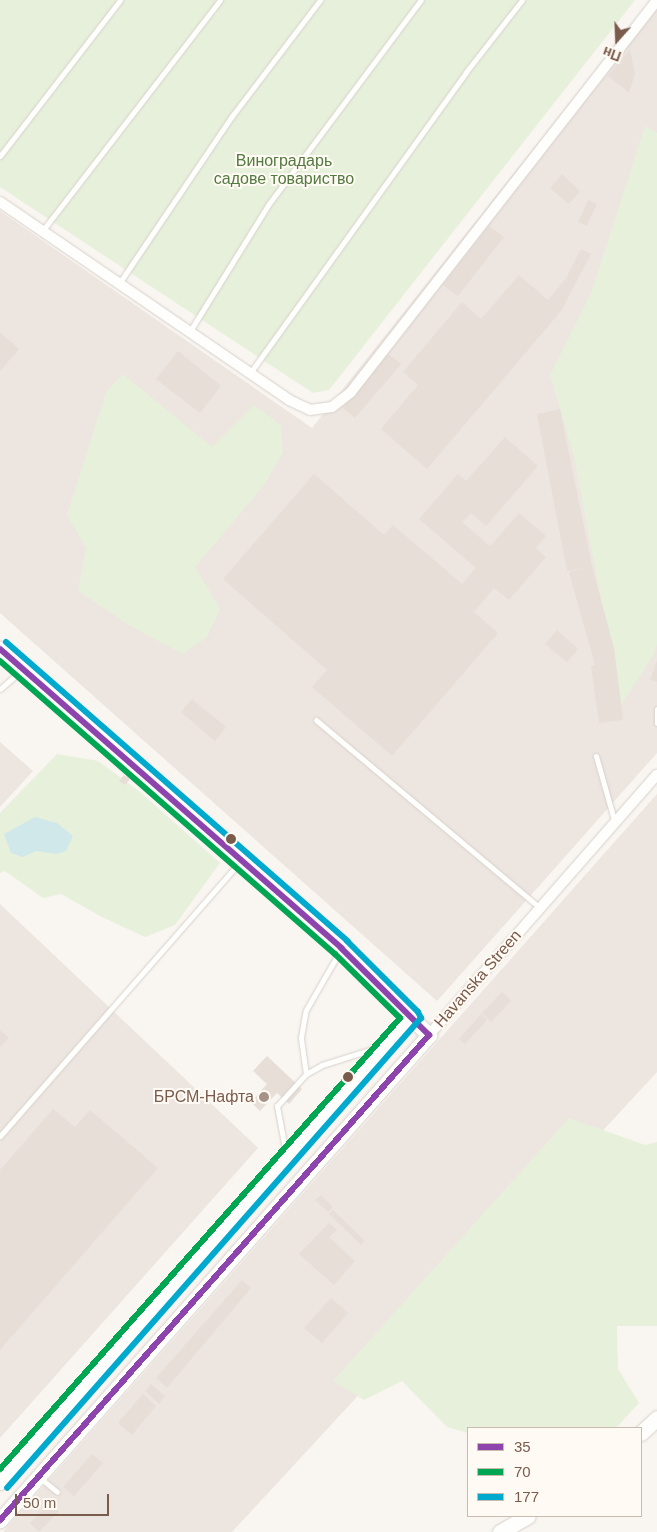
<!DOCTYPE html>
<html>
<head>
<meta charset="utf-8">
<style>
	body { margin:0 }
	#map { position:relative; width:657px; height:1532px; overflow:hidden; background:#f9f5f0; font-family:Arial,sans-serif }
	div>[style] { position:absolute }
	.industrial>* { inset:0; background:#ede5e0 }
	.green>* { inset:0; background:#e7f0db }
	.water>* { inset:0; background:#d0e8ea }
	.building>* { inset:0; background:#e6ded7 }
	.roads { filter:drop-shadow(0 0 1px #d7d1cb) drop-shadow(0 0 1px #d7d1cb) }
	.lane>* { height:5px; margin:-2.5px; padding:0 2.5px; transform-origin:2.5px; border-radius:2.5px; background:#fefefd }
	.street>* { height:10px; margin:-5px; padding:0 5px; transform-origin:5px; border-radius:5px; background:#fefefd }
	.secondary>* { height:15px; margin:-7.5px; padding:0 7.5px; transform-origin:7.5px; border-radius:7.5px; background:#fefefd }
	.bus-1>* { height:6px; margin:-3px; padding:0 3px; transform-origin:3px; border-radius:3px; background:#8e44ad }
	.bus-2>* { height:6px; margin:-3px; padding:0 3px; transform-origin:3px; border-radius:3px; background:#00a651 }
	.bus-3>* { height:6px; margin:-3px; padding:0 3px; transform-origin:3px; border-radius:3px; background:#00a9ce }
	.dots>* { width:14px; height:14px; translate:-50% -50%; box-sizing:border-box; border:2px solid #fffaf3; border-radius:50% }
	span { translate:-50% -50%; white-space:nowrap; text-align:center; line-height:1.15; -webkit-text-stroke:4px #fffaf3; paint-order:stroke }
	.park-label { font-size:16px; color:#537a41 }
	.street-label { font-size:16px; color:#7a5c4d }
	.poi-label { font-size:16px; color:#7a5c4d }
	.right { translate:-100% -50%; text-align:right }
	.legend { position:absolute; left:467px; top:1427px; width:175px; height:90px; box-sizing:border-box; background:#fffaf3; border:1px solid #cabbb1; margin:0; padding:6px 9px; list-style:none; font-size:15px; color:#7a5c4d }
	.legend li { display:flex; align-items:center; gap:10px; height:25px }
	.legend b { width:25px; border:1px solid #cabbb1 }
	.north { position:absolute; left:592px; top:15px; width:50px; height:50px; -webkit-text-stroke:4px #fffaf3; paint-order:stroke; rotate:200deg; font-size:14px; font-weight:700; line-height:20px; text-align:center; color:#7a5c4d }
	.north::after { content:''; display:block; margin:auto; width:18px; height:22px; background:#7a5c4d; clip-path:polygon(50% 0,100% 100%,50% 72%,0 100%) }
	.scale { position:absolute; left:15px; top:1494px; width:94px; height:22px; box-sizing:border-box; border:2px solid #7a5c4d; border-top:0; padding-left:6px; font-size:15px; line-height:18px; white-space:nowrap; color:#7a5c4d; -webkit-text-stroke:4px #fffaf3; paint-order:stroke }
</style>
</head>
<body>
<div id="map">
	<div class="industrial">
		<i style="clip-path:polygon(651px 0,657px 0,657px 753px,437px 1001px,0 613px,0 211px,312px 428px)"></i>
		<i style="clip-path:polygon(0 742px,33px 771px,0 807px)"></i>
		<i style="clip-path:polygon(657px 794px,657px 1072px,232px 1532px,3px 1532px)"></i>
		<i style="clip-path:polygon(0 904px,258px 1148px,0 1438px)"></i>
	</div>
	<div class="green">
		<i style="clip-path:polygon(0 0,635px 0,329px 390px,313px 393px,0 187px)"></i>
		<i style="clip-path:polygon(645px 126px,657px 133px,657px 644px,653px 656px,621px 705px,574px 457px,550px 375px,591px 293px)"></i>
		<i style="clip-path:polygon(123px 374px,212px 447px,254px 405px,281px 425px,283px 452px,265px 484px,195px 567px,220px 609px,207px 637px,183px 654px,132px 627px,78px 591px,86px 548px,67px 515px,106px 392px)"></i>
		<i style="clip-path:polygon(57px 754px,98px 761px,140px 792px,220px 863px,175px 925px,145px 937px,102px 917px,61px 894px,43px 898px,5px 871px,0 873px,0 813px)"></i>
		<i style="clip-path:polygon(569px 1118px,645px 1145px,657px 1142px,657px 1326px,617px 1326px,618px 1369px,639px 1403px,616px 1428px,468px 1428px,468px 1433px,447px 1427px,402px 1381px,364px 1400px,333px 1381px)"></i>
	</div>
	<div class="water">
		<i style="clip-path:polygon(35px 817px,57px 823px,73px 836px,66px 851px,56px 854px,36px 851px,23px 857px,11px 853px,4px 834px)"></i>
	</div>
	<div class="building">
		<i style="clip-path:polygon(630px 49px,635px 74px,629px 93px,608px 76px)"></i>
		<i style="clip-path:polygon(562px 174px,580px 191px,569px 204px,550px 188px)"></i>
		<i style="clip-path:polygon(588px 200px,597px 204px,587px 226px,578px 222px)"></i>
		<i style="clip-path:polygon(489px 226px,504px 237px,458px 296px,443px 285px)"></i>
		<i style="clip-path:polygon(581px 249px,591px 254px,561px 311px,427px 469px,381px 429px,418px 385px,403px 372px,462px 302px,481px 319px,519px 275px,548px 300px,566px 278px)"></i>
		<i style="clip-path:polygon(0 332px,19px 349px,0 371px)"></i>
		<i style="clip-path:polygon(178px 351px,221px 386px,200px 413px,156px 379px)"></i>
		<i style="clip-path:polygon(388px 354px,401px 364px,355px 418px,343px 408px)"></i>
		<i style="clip-path:polygon(560px 409px,592px 566px,614px 648px,623px 720px,599px 723px,591px 666px,595px 665px,569px 572px,588px 567px,567px 571px,537px 414px)"></i>
		<i style="clip-path:polygon(505px 437px,538px 466px,486px 526px,471px 513px,462px 522px,490px 546px,519px 513px,546px 536px,536px 548px,546px 557px,509px 600px,494px 588px,474px 612px,498px 633px,392px 756px,312px 687px,327px 670px,223px 579px,314px 474px,384px 535px,393px 525px,462px 584px,476px 568px,419px 519px,458px 474px,466px 481px)"></i>
		<i style="clip-path:polygon(557px 630px,578px 649px,567px 662px,545px 644px)"></i>
		<i style="clip-path:polygon(657px 661px,657px 682px,650px 680px)"></i>
		<i style="clip-path:polygon(192px 699px,226px 727px,215px 741px,181px 712px)"></i>
		<i style="clip-path:polygon(124px 775px,130px 779px,125px 785px,119px 781px)"></i>
		<i style="clip-path:polygon(502px 992px,511px 1001px,491px 1022px,482px 1013px)"></i>
		<i style="clip-path:polygon(481px 1014px,487px 1020px,465px 1044px,459px 1039px)"></i>
		<i style="clip-path:polygon(0 1030px,9px 1038px,0 1047px)"></i>
		<i style="clip-path:polygon(267px 1056px,302px 1089px,289px 1104px,277px 1093px,260px 1111px,251px 1102px,267px 1084px,253px 1071px)"></i>
		<i style="clip-path:polygon(53px 1109px,75px 1127px,90px 1110px,158px 1168px,0 1350px,0 1170px)"></i>
		<i style="clip-path:polygon(321px 1195px,333px 1207px,328px 1212px,315px 1200px)"></i>
		<i style="clip-path:polygon(333px 1210px,365px 1241px,361px 1245px,329px 1214px)"></i>
		<i style="clip-path:polygon(329px 1223px,337px 1230px,329px 1237px,355px 1261px,334px 1285px,299px 1254px)"></i>
		<i style="clip-path:polygon(242px 1280px,251px 1288px,167px 1388px,156px 1378px)"></i>
		<i style="clip-path:polygon(331px 1298px,348px 1313px,322px 1343px,304px 1328px)"></i>
		<i style="clip-path:polygon(151px 1384px,165px 1396px,159px 1404px,145px 1391px)"></i>
		<i style="clip-path:polygon(143px 1394px,156px 1406px,132px 1435px,118px 1423px)"></i>
		<i style="clip-path:polygon(92px 1454px,103px 1463px,74px 1496px,63px 1487px)"></i>
		<i style="clip-path:polygon(50px 1502px,59px 1511px,39px 1532px,30px 1523px)"></i>
	</div>
	<div class="roads">
		<div class="lane">
			<i style="left:0;top:156px;width:197px;rotate:-52.4deg"></i>
			<i style="left:43px;top:230px;width:290px;rotate:-52.4deg"></i>
			<i style="left:120px;top:282px;width:200px;rotate:-56deg"></i>
			<i style="left:232px;top:116px;width:146px;rotate:-52.8deg"></i>
			<i style="left:190px;top:331px;width:148px;rotate:-58.2deg"></i>
			<i style="left:268px;top:205px;width:256px;rotate:-53.3deg"></i>
			<i style="left:250px;top:373px;width:370px;rotate:-54.3deg"></i>
			<i style="left:466px;top:72px;width:91px;rotate:-52.1deg"></i>
			<i style="left:0;top:689px;width:28px;rotate:-41deg"></i>
			<i style="left:657px;top:709px;width:14px;rotate:90deg"></i>
			<i style="left:316px;top:720px;width:292px;rotate:40deg"></i>
			<i style="left:596px;top:756px;width:70px;rotate:74.2deg"></i>
			<i style="left:306px;top:1074px;width:18px;rotate:-29deg"></i>
			<i style="left:322px;top:1065px;width:60px;rotate:-17.5deg"></i>
			<i style="left:0;top:1136px;width:366px;rotate:-48.8deg"></i>
			<i style="left:286px;top:1154px;width:49px;rotate:-100.6deg"></i>
			<i style="left:277px;top:1106px;width:43px;rotate:-47.8deg"></i>
			<i style="left:306px;top:1074px;width:37px;rotate:-98deg"></i>
			<i style="left:301px;top:1037px;width:27px;rotate:-80deg"></i>
			<i style="left:306px;top:1010px;width:68px;rotate:-60deg"></i>
			<i style="left:40px;top:1478px;width:22px;rotate:39deg"></i>
		</div>
		<div class="street">
			<i style="left:0;top:202px;width:350px;rotate:34.4deg"></i>
			<i style="left:289px;top:400px;width:23px;rotate:25deg"></i>
			<i style="left:310px;top:410px;width:22px;rotate:-8deg"></i>
			<i style="left:332px;top:407px;width:24px;rotate:-38deg"></i>
			<i style="left:351px;top:392px;width:497px;rotate:-52deg"></i>
			<i style="left:429px;top:1035px;width:346px;rotate:-48.8deg"></i>
		</div>
		<div class="secondary">
			<i style="left:0;top:649px;width:454px;rotate:41.2deg"></i>
			<i style="left:341px;top:948px;width:124px;rotate:44.7deg"></i>
			<i style="left:429px;top:1035px;width:648px;rotate:131.49deg"></i>
			<i style="left:641px;top:1433px;width:22px;rotate:-43deg"></i>
			<i style="left:0;top:1482px;width:621px;rotate:-48.4deg"></i>
			<i style="left:500px;top:1532px;width:32px;rotate:-30deg"></i>
		</div>
	</div>
	<div class="bus-1">
		<i style="left:0;top:649px;width:454px;rotate:41.2deg"></i>
		<i style="left:341px;top:948px;width:124px;rotate:44.7deg"></i>
		<i style="left:429px;top:1035px;width:648px;rotate:131.49deg"></i>
	</div>
	<div class="bus-2">
		<i style="left:0;top:661px;width:445px;rotate:41.2deg"></i>
		<i style="left:335px;top:954px;width:91px;rotate:44.6deg"></i>
		<i style="left:400px;top:1018px;width:603px;rotate:131.57deg"></i>
	</div>
	<div class="bus-3">
		<i style="left:6px;top:642px;width:454px;rotate:41.2deg"></i>
		<i style="left:347px;top:941px;width:100px;rotate:45deg"></i>
		<i style="left:418px;top:1012px;width:7px;rotate:63deg"></i>
		<i style="left:421px;top:1018px;width:626px;rotate:131.38deg"></i>
	</div>
	<div class="dots">
		<i style="left:231px;top:839px;background:#7a5c4d"></i>
		<i style="left:348px;top:1077px;background:#7a5c4d"></i>
		<i style="left:264px;top:1097px;background:#a69286"></i>
	</div>
	<div class="park-label">
		<span style="left:284px;top:170px">Виноградарь<br>садове товариство</span>
	</div>
	<div class="street-label">
		<span style="left:478px;top:979px;rotate:-49deg">Havanska Streen</span>
	</div>
	<div class="poi-label">
		<span class="right" style="left:254px;top:1097px">БРСМ-Нафта</span>
	</div>
	<ul class="legend">
	<li><b style="height:6px;background:#8e44ad"></b>35</li>
	<li><b style="height:6px;background:#00a651"></b>70</li>
	<li><b style="height:6px;background:#00a9ce"></b>177</li>
	</ul>
	<div class="north">Пн</div>
	<div class="scale">50 m</div>
</div>
</body>
</html>
